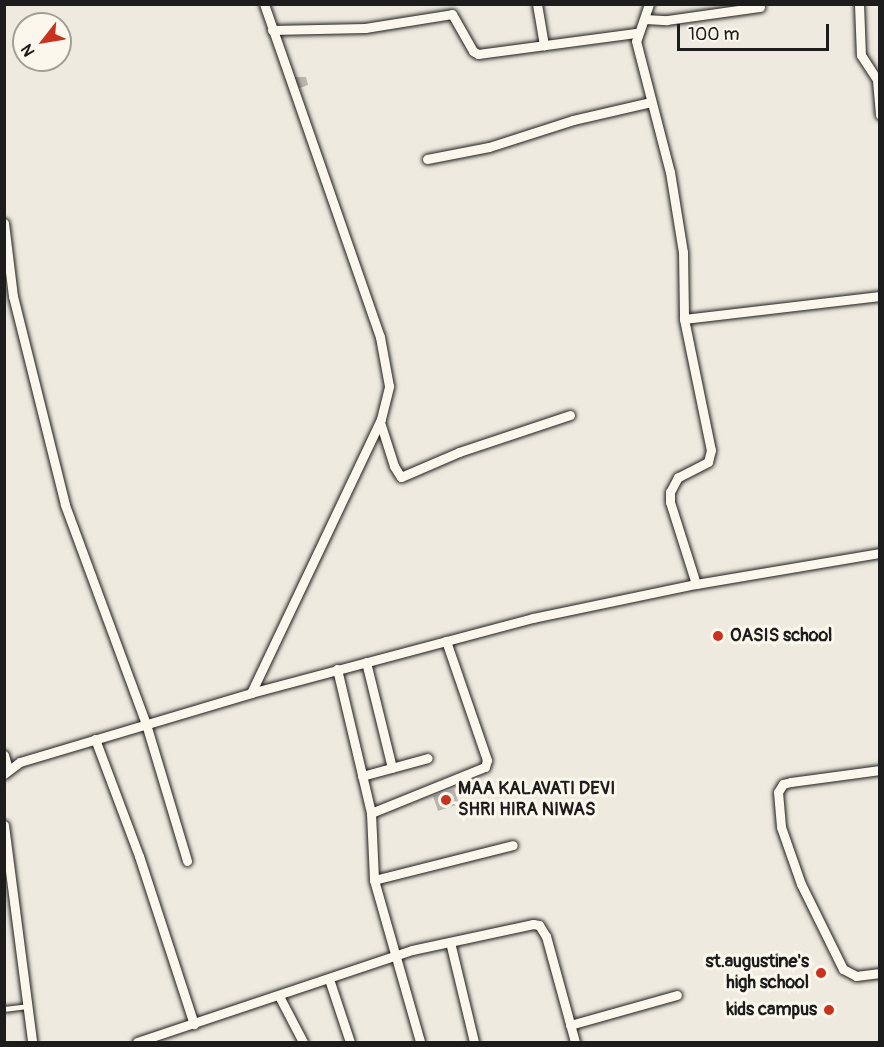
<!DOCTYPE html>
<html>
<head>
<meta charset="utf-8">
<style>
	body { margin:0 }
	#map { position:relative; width:884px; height:1047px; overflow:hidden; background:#eeeadf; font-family:Pangolin,sans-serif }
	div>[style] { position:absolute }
	.building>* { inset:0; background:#b9b6af }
	.roads { filter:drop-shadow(0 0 2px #1c1c1c) drop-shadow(0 0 2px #1c1c1c) }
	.lane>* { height:4.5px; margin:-2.25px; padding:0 2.25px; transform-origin:2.25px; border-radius:2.25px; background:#fbf7ec }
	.street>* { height:9px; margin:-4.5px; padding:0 4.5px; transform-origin:4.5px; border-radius:4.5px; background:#fbf7ec }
	.dots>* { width:16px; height:16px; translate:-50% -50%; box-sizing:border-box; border:3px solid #fbf7ec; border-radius:50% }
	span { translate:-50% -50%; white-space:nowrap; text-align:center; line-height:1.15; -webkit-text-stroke:6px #fbf7ec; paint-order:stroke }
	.poi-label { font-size:18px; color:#1c1c1c; font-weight:700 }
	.left { translate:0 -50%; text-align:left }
	.right { translate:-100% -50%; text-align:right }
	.frame { position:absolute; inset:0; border:6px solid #1c1c1c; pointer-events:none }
	.north { position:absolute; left:12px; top:12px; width:60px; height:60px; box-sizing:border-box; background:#fbf7ec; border:2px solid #a29f99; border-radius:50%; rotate:239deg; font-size:16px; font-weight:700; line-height:24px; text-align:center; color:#1c1c1c }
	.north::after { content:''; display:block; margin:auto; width:21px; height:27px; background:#c8321e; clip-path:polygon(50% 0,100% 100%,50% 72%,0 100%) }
	.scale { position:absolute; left:677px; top:24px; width:152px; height:27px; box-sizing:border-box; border:3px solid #1c1c1c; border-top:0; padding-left:8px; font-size:18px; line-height:21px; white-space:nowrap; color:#1c1c1c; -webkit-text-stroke:4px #fbf7ec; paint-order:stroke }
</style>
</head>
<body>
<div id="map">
	<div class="building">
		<i style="clip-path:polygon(295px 77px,306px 77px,308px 85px,297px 89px)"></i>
		<i style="clip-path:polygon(454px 789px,459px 804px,438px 811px,433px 796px)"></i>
	</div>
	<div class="roads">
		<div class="lane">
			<i style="left:4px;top:1009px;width:23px;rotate:-7deg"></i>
		</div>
		<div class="street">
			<i style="left:537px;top:4px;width:42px;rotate:80.3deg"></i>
			<i style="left:649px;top:4px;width:39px;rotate:109deg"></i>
			<i style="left:636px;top:41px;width:135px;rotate:75.5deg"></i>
			<i style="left:670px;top:172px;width:81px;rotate:80.8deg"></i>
			<i style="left:683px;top:252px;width:67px;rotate:89.1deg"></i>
			<i style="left:684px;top:319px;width:134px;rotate:78.4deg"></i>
			<i style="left:711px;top:450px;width:12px;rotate:104deg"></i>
			<i style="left:708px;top:462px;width:34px;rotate:153deg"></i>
			<i style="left:678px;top:477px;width:17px;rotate:118deg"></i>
			<i style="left:670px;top:492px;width:10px;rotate:90deg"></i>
			<i style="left:670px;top:502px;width:86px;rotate:72.4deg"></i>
			<i style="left:859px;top:4px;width:51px;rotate:87.8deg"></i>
			<i style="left:861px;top:55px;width:30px;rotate:57deg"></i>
			<i style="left:877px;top:80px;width:35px;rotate:85deg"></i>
			<i style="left:645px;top:19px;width:22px;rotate:3deg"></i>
			<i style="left:667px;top:20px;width:94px;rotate:-8deg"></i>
			<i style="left:272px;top:30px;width:93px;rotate:-1.2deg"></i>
			<i style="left:365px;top:28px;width:88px;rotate:-9.1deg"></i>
			<i style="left:452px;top:14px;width:43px;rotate:60.4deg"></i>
			<i style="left:473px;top:51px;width:6px;rotate:31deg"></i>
			<i style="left:478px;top:54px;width:159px;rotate:-7.6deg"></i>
			<i style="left:427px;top:159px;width:63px;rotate:-11deg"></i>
			<i style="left:489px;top:147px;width:88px;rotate:-17.8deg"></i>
			<i style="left:573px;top:120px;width:80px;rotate:-13deg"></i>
			<i style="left:4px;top:223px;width:74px;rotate:83deg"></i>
			<i style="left:13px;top:296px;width:215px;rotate:76deg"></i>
			<i style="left:65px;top:505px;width:233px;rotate:69.7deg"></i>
			<i style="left:146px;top:724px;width:143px;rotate:73.3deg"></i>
			<i style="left:684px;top:319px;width:197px;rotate:-6.7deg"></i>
			<i style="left:380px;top:422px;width:46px;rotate:72.3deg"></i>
			<i style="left:394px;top:466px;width:13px;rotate:58deg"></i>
			<i style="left:401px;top:477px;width:63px;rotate:-23.3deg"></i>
			<i style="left:459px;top:452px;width:117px;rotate:-18.4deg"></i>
			<i style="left:366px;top:662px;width:109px;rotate:76.2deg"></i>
			<i style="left:337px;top:669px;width:148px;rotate:76.7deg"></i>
			<i style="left:371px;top:813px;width:67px;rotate:87.4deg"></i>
			<i style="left:374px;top:880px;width:168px;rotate:74.1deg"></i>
			<i style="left:251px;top:693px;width:303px;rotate:-64.6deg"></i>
			<i style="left:381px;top:419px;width:34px;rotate:-76deg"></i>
			<i style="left:389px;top:386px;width:50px;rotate:-100.4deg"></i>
			<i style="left:380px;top:337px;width:353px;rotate:-109.2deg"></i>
			<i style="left:95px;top:739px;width:125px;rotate:69.4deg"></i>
			<i style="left:139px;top:856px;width:177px;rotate:71.9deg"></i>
			<i style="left:4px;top:755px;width:15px;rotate:74deg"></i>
			<i style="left:880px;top:770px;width:90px;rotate:172.3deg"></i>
			<i style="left:791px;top:782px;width:8px;rotate:166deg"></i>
			<i style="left:783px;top:784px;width:9px;rotate:122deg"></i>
			<i style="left:778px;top:792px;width:35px;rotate:85deg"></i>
			<i style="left:781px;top:827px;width:60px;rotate:70.7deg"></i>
			<i style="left:801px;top:884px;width:95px;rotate:63.7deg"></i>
			<i style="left:843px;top:969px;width:15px;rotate:28deg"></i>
			<i style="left:856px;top:976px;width:24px;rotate:-7deg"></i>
			<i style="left:4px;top:774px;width:20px;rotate:-37deg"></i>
			<i style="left:20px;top:762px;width:241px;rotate:-16.6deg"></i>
			<i style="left:251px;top:693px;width:292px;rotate:-14.9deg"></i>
			<i style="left:533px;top:618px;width:167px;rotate:-11.8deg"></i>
			<i style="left:696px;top:584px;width:187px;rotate:-9.6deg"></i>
			<i style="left:362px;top:776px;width:68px;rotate:-15.3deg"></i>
			<i style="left:371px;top:813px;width:123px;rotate:-22deg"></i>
			<i style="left:485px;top:767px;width:7px;rotate:-74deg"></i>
			<i style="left:487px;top:760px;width:126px;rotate:-109deg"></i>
			<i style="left:4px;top:825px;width:219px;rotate:82.6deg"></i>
			<i style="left:374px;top:880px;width:143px;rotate:-14.1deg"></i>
			<i style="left:450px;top:942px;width:103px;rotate:76.5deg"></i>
			<i style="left:329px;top:979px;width:66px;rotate:71.6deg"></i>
			<i style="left:279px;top:996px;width:52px;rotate:62.4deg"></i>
			<i style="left:570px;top:1025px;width:111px;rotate:-15.7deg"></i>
			<i style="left:137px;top:1042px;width:290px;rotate:-18.5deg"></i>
			<i style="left:412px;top:950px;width:124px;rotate:-12.1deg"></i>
			<i style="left:533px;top:924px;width:6px;rotate:9deg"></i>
			<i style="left:539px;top:925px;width:13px;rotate:58deg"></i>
			<i style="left:546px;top:936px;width:110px;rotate:74.7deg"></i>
		</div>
	</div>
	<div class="dots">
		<i style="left:718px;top:636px;background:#c8321e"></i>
		<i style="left:446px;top:800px;background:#c8321e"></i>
		<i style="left:821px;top:973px;background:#c8321e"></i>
		<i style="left:829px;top:1010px;background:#c8321e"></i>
	</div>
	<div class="poi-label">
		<span class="left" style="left:730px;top:636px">OASIS school</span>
		<span class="left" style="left:458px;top:800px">MAA KALAVATI DEVI<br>SHRI HIRA NIWAS</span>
		<span class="right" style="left:809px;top:973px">st.augustine's<br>high school</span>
		<span class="right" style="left:817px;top:1010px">kids campus</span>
	</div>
	<div class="frame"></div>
	<div class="north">N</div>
	<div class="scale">100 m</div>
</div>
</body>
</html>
